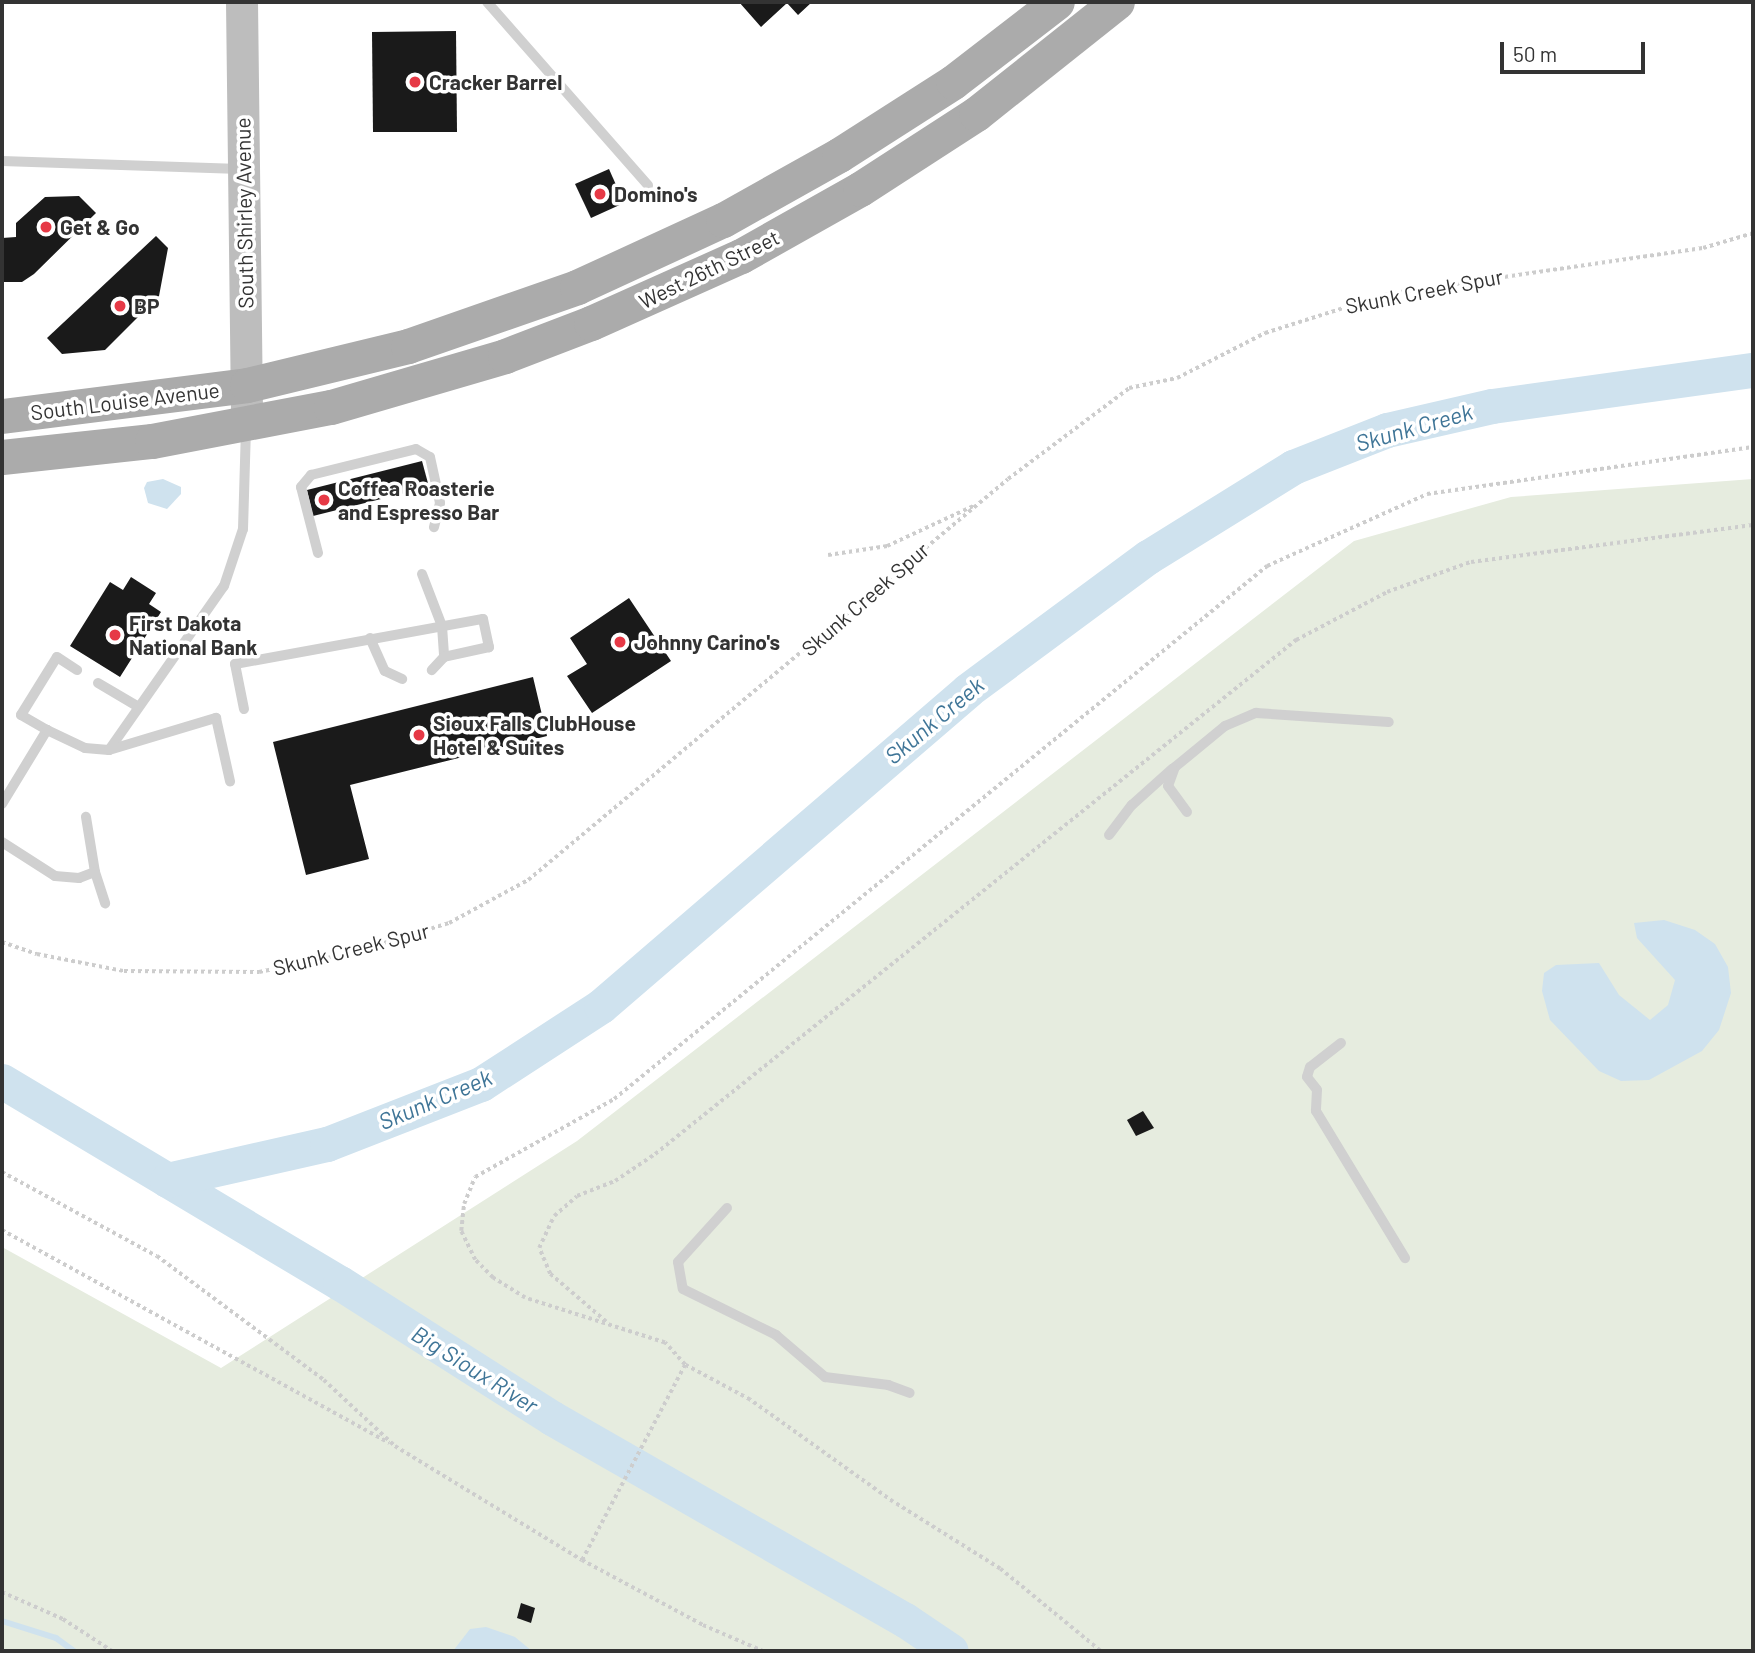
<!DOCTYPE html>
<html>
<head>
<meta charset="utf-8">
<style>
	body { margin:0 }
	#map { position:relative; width:1755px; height:1653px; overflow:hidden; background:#fff; font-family:Barlow,sans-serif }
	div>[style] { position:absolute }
	.green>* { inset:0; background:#e6ecdf }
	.water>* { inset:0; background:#cfe2ee }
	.stream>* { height:6px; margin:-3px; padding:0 3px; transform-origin:3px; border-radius:3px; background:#cfe2ee }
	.river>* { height:35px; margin:-17.5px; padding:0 17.5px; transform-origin:17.5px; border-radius:17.5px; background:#cfe2ee }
	.building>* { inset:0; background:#1a1a1a }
	.path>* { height:3.5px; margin-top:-1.75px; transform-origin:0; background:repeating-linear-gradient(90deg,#cdcdcd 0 3.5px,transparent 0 7px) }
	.lane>* { height:10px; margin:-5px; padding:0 5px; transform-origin:5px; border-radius:5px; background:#d0d0d0 }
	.secondary>* { height:32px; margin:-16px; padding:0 16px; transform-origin:16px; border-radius:16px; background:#bdbdbd }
	.primary>* { height:35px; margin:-17.5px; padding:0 17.5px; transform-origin:17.5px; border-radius:17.5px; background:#ababab }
	.dots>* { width:19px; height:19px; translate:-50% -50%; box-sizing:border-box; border:4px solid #fff; border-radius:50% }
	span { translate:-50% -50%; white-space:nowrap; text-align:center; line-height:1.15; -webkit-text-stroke:7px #fff; paint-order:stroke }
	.poi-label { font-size:21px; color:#333; font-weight:700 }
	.left { translate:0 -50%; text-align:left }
	.street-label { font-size:21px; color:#333 }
	.water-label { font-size:23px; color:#3f7597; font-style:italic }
	.frame { position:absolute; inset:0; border:4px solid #333; pointer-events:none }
	.scale { position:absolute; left:1500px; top:42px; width:145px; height:32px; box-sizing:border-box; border:4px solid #333; border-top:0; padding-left:9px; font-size:21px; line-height:24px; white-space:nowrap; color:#333; -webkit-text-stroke:5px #fff; paint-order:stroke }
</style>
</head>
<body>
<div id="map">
	<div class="green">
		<i style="clip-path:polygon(1753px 479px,1753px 1651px,2px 1651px,2px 1247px,221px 1368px,577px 1141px,1354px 541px,1511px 497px)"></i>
	</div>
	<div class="water">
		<i style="clip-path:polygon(163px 479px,181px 487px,181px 494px,167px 509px,148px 503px,144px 488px,147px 482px)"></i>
		<i style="clip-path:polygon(1664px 920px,1695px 930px,1715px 944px,1728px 967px,1731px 993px,1719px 1030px,1702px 1051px,1649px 1080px,1621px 1081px,1599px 1071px,1550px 1020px,1542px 991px,1544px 973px,1556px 965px,1599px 963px,1619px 995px,1650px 1020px,1668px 1005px,1675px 980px,1637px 938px,1634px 923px)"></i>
		<i style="clip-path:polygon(486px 1627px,515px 1637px,532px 1651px,453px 1651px,470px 1629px)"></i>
	</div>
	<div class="stream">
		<i style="left:2px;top:1621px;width:57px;rotate:17.5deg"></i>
		<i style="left:56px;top:1638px;width:22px;rotate:36deg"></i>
	</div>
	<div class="river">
		<i style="left:2px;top:1081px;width:394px;rotate:30.9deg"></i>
		<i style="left:340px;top:1283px;width:251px;rotate:32.5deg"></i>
		<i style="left:552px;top:1418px;width:407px;rotate:29.8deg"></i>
		<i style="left:905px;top:1620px;width:55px;rotate:34deg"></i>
		<i style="left:167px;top:1180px;width:164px;rotate:-12.7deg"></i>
		<i style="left:327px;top:1144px;width:165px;rotate:-21.3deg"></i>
		<i style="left:481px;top:1084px;width:143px;rotate:-33deg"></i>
		<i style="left:601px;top:1006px;width:484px;rotate:-40.7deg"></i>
		<i style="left:968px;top:690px;width:224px;rotate:-36.5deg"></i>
		<i style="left:1148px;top:557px;width:171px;rotate:-31.8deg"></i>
		<i style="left:1293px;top:467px;width:101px;rotate:-21.5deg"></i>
		<i style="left:1387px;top:430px;width:108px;rotate:-12.9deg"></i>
		<i style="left:1492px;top:406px;width:263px;rotate:-7.9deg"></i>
	</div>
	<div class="building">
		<i style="clip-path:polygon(739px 2px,812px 2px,798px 15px,787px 3px,761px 27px)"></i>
		<i style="clip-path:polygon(456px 31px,457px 132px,373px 132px,372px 32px)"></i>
		<i style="clip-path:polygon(609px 169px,624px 203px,591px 218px,575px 184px)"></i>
		<i style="clip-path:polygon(79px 196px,96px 213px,34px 274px,22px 282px,2px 282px,2px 238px,16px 237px,16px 223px,45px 197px)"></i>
		<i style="clip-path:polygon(156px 236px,168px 248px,159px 296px,105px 350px,62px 354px,47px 338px)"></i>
		<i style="clip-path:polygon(422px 461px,429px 487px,313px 516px,307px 490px)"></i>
		<i style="clip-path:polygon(131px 577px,156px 593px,149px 604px,161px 612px,120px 677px,70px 646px,110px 582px,123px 590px)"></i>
		<i style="clip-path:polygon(629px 598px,671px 661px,592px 713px,567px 676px,587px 664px,570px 638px)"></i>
		<i style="clip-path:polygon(533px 677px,547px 736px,350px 785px,369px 859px,306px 875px,273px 742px)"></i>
		<i style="clip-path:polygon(1143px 1111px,1154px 1128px,1136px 1136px,1127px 1120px)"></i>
		<i style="clip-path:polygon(521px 1603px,535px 1608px,531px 1623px,517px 1618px)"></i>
	</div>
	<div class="path">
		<i style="left:828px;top:555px;width:60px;rotate:-8.7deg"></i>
		<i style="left:887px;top:546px;width:95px;rotate:-24.9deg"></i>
		<i style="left:2px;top:942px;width:37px;rotate:19deg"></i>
		<i style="left:37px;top:954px;width:89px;rotate:11.1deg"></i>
		<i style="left:124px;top:971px;width:135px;rotate:0.4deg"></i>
		<i style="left:259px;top:972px;width:94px;rotate:-11.7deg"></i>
		<i style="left:351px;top:953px;width:102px;rotate:-17deg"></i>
		<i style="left:449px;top:923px;width:90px;rotate:-28.6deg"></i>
		<i style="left:528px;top:880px;width:625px;rotate:-39.88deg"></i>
		<i style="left:1008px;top:479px;width:151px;rotate:-36.9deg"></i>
		<i style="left:1129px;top:388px;width:49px;rotate:-11.8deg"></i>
		<i style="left:1177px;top:378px;width:99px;rotate:-27.1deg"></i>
		<i style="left:1265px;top:333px;width:128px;rotate:-17.7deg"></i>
		<i style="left:1387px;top:294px;width:319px;rotate:-8.3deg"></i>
		<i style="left:1703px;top:248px;width:52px;rotate:-16.7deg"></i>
		<i style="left:2px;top:1172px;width:176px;rotate:28.5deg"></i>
		<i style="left:157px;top:1256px;width:208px;rotate:36.6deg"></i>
		<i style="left:324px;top:1380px;width:97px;rotate:42.9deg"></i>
		<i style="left:395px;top:1446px;width:219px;rotate:31.4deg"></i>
		<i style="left:582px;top:1560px;width:137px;rotate:28.2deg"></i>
		<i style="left:703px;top:1625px;width:65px;rotate:23.4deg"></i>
		<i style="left:2px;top:1230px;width:442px;rotate:28.8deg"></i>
		<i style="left:606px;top:1322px;width:74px;rotate:-139.4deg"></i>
		<i style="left:550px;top:1274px;width:28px;rotate:-113deg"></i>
		<i style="left:539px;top:1248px;width:35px;rotate:-65deg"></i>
		<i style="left:554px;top:1216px;width:30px;rotate:-41deg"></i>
		<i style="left:577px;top:1196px;width:41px;rotate:-21.5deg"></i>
		<i style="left:615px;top:1181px;width:48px;rotate:-34deg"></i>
		<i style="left:655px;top:1154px;width:822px;rotate:-38.73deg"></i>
		<i style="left:1296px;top:640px;width:103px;rotate:-27.8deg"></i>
		<i style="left:1387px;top:592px;width:89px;rotate:-19.7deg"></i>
		<i style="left:1471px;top:562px;width:284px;rotate:-7.5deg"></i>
		<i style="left:582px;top:1560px;width:221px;rotate:-62.2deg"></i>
		<i style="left:2px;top:1592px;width:67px;rotate:23.9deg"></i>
		<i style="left:63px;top:1619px;width:59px;rotate:33.1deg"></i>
		<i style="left:1100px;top:1651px;width:129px;rotate:-140.6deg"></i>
		<i style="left:1000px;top:1569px;width:126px;rotate:-147.9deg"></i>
		<i style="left:893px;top:1502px;width:176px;rotate:-144.5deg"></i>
		<i style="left:750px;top:1400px;width:74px;rotate:-151.7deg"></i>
		<i style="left:685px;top:1365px;width:30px;rotate:-132deg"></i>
		<i style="left:665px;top:1343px;width:147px;rotate:-162.2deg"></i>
		<i style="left:525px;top:1298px;width:38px;rotate:-148deg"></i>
		<i style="left:493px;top:1278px;width:25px;rotate:-135deg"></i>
		<i style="left:475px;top:1260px;width:32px;rotate:-116deg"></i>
		<i style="left:461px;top:1231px;width:27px;rotate:-84deg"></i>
		<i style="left:464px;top:1204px;width:29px;rotate:-68deg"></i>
		<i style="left:475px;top:1177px;width:159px;rotate:-29.3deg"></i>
		<i style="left:614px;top:1099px;width:843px;rotate:-39.22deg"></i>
		<i style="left:1267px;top:566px;width:175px;rotate:-24.2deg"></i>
		<i style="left:1427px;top:494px;width:329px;rotate:-8.2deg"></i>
	</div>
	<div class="lane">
		<i style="left:487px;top:2px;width:244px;rotate:48.7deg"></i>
		<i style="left:2px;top:161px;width:238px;rotate:1.9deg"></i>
		<i style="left:318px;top:553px;width:68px;rotate:-104.4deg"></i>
		<i style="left:301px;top:487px;width:16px;rotate:-50deg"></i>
		<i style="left:311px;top:475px;width:108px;rotate:-13.9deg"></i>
		<i style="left:416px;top:449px;width:16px;rotate:30deg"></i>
		<i style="left:430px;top:457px;width:47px;rotate:77.7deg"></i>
		<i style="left:440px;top:503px;width:25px;rotate:104deg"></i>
		<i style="left:422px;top:574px;width:56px;rotate:69deg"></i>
		<i style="left:442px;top:626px;width:31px;rotate:86deg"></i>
		<i style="left:444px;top:657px;width:18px;rotate:133deg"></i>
		<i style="left:370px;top:638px;width:36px;rotate:66deg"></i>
		<i style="left:385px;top:671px;width:19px;rotate:25deg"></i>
		<i style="left:98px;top:683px;width:45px;rotate:30.5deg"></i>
		<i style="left:244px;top:709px;width:46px;rotate:-101.3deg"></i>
		<i style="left:235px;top:664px;width:252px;rotate:-10.3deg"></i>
		<i style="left:483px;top:619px;width:29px;rotate:78deg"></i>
		<i style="left:489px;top:647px;width:46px;rotate:167.5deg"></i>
		<i style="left:47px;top:730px;width:30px;rotate:-150deg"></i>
		<i style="left:21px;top:715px;width:68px;rotate:-58.2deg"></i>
		<i style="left:57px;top:657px;width:24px;rotate:33deg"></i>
		<i style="left:109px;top:750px;width:200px;rotate:-55deg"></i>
		<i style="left:224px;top:586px;width:60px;rotate:-71.6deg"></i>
		<i style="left:243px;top:529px;width:101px;rotate:-88.3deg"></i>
		<i style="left:2px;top:804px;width:87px;rotate:-58.7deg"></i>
		<i style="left:47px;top:730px;width:42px;rotate:25.3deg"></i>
		<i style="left:85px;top:748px;width:24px;rotate:5deg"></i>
		<i style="left:109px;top:750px;width:112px;rotate:-16.7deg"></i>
		<i style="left:216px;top:718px;width:65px;rotate:77.5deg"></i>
		<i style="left:1187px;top:812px;width:32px;rotate:-126deg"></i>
		<i style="left:1168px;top:786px;width:20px;rotate:-70deg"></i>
		<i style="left:1175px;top:767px;width:65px;rotate:-39.4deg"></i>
		<i style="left:1225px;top:726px;width:34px;rotate:-23deg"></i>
		<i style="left:1256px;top:713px;width:133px;rotate:3.9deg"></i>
		<i style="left:1109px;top:835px;width:38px;rotate:-53deg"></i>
		<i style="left:1132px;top:805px;width:54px;rotate:-42deg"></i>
		<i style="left:2px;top:842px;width:63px;rotate:32.7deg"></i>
		<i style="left:55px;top:876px;width:24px;rotate:5deg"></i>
		<i style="left:79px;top:878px;width:17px;rotate:-21deg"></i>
		<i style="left:95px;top:872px;width:56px;rotate:-99.3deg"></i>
		<i style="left:95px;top:872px;width:33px;rotate:72deg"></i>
		<i style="left:1341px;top:1043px;width:39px;rotate:142deg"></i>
		<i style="left:1310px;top:1067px;width:10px;rotate:107deg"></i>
		<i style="left:1307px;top:1077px;width:16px;rotate:52deg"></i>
		<i style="left:1317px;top:1090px;width:21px;rotate:93deg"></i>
		<i style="left:1316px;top:1111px;width:172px;rotate:58.8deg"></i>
		<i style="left:727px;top:1208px;width:73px;rotate:132.2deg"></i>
		<i style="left:678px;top:1262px;width:27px;rotate:80deg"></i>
		<i style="left:683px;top:1289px;width:104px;rotate:26.3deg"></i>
		<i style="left:776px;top:1335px;width:65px;rotate:40.6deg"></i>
		<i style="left:825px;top:1377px;width:64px;rotate:7.2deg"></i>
		<i style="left:888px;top:1385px;width:23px;rotate:20deg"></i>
	</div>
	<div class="secondary">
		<i style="left:242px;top:2px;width:421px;rotate:89.3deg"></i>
	</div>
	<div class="primary">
		<i style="left:2px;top:416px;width:247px;rotate:-7.2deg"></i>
		<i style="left:247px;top:385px;width:166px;rotate:-13.6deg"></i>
		<i style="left:408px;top:346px;width:179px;rotate:-19.2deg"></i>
		<i style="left:577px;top:287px;width:161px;rotate:-24.7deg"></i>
		<i style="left:723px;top:220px;width:133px;rotate:-29.3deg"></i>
		<i style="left:839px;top:155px;width:135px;rotate:-32.6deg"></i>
		<i style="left:953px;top:82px;width:131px;rotate:-37.6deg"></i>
		<i style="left:2px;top:457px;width:151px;rotate:-6.1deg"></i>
		<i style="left:152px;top:441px;width:182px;rotate:-10.8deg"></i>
		<i style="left:331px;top:407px;width:181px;rotate:-16.3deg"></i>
		<i style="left:505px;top:356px;width:92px;rotate:-21deg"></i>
		<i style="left:591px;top:323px;width:164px;rotate:-24.1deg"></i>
		<i style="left:741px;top:256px;width:137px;rotate:-29.4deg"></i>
		<i style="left:860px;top:189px;width:138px;rotate:-32.9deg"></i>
		<i style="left:976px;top:114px;width:180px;rotate:-38.5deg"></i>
	</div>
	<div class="dots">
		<i style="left:415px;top:82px;background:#e63946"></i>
		<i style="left:600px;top:194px;background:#e63946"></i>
		<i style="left:46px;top:227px;background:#e63946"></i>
		<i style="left:120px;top:306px;background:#e63946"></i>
		<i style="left:324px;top:500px;background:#e63946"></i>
		<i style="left:115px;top:635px;background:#e63946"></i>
		<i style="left:620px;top:642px;background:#e63946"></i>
		<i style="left:419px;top:735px;background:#e63946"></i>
	</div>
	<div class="poi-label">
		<span class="left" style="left:429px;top:82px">Cracker Barrel</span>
		<span class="left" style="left:614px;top:194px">Domino's</span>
		<span class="left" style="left:60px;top:227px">Get &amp; Go</span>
		<span class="left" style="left:134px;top:306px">BP</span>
		<span class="left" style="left:338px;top:500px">Coffea Roasterie<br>and Espresso Bar</span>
		<span class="left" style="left:129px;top:635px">First Dakota<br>National Bank</span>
		<span class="left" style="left:634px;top:642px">Johnny Carino's</span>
		<span class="left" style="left:433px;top:735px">Sioux Falls ClubHouse<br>Hotel &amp; Suites</span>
	</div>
	<div class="street-label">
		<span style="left:244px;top:213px;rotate:-91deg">South Shirley Avenue</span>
		<span style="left:709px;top:269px;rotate:-26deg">West 26th Street</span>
		<span style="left:1424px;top:291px;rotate:-11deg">Skunk Creek Spur</span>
		<span style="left:125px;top:401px;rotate:-7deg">South Louise Avenue</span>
		<span style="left:865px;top:599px;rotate:-41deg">Skunk Creek Spur</span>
		<span style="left:351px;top:949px;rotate:-14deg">Skunk Creek Spur</span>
	</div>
	<div class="water-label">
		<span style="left:1414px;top:427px;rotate:-16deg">Skunk Creek</span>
		<span style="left:934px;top:720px;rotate:-40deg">Skunk Creek</span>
		<span style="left:435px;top:1099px;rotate:-23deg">Skunk Creek</span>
		<span style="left:475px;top:1369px;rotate:32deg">Big Sioux River</span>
	</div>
	<div class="frame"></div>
	<div class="scale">50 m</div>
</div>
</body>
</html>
